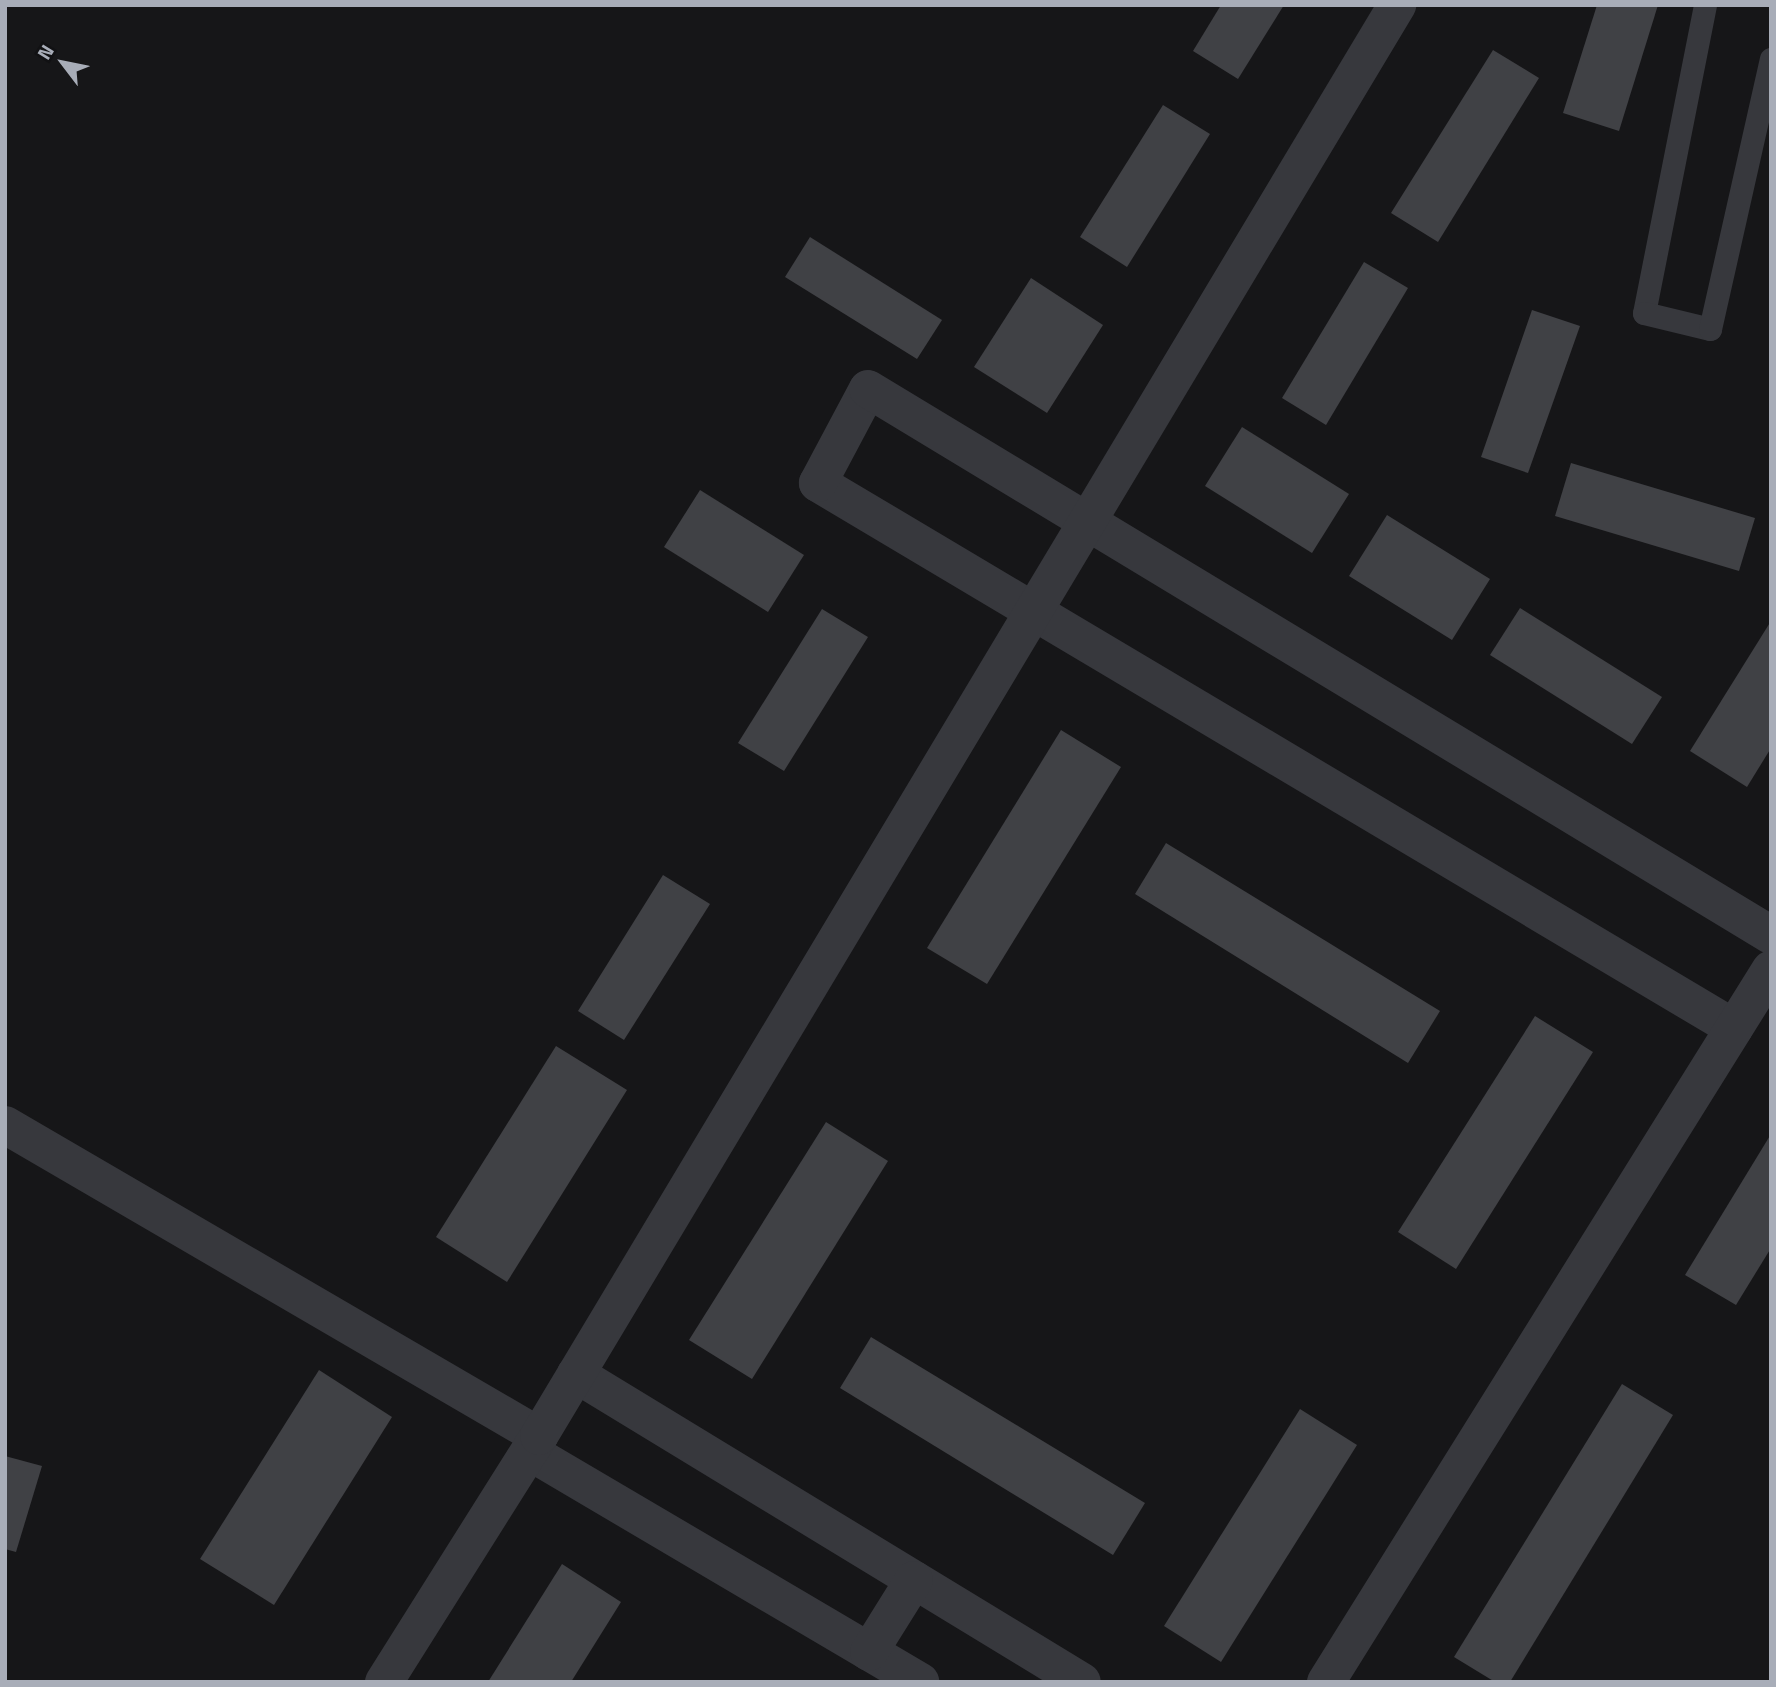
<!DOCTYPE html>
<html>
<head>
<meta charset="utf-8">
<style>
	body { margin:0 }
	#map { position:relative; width:1776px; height:1687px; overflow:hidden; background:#161618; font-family:"Titillium Web",sans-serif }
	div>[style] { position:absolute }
	.building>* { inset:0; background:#404145 }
	.lane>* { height:23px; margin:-11.5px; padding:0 11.5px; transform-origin:11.5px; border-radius:11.5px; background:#37383d }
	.street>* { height:38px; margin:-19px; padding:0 19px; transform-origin:19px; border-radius:19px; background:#37383d }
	span { translate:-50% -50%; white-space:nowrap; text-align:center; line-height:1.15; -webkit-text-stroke:5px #111113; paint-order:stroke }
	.frame { position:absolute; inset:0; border:7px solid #a8adb8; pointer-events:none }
	.north { position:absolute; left:28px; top:28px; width:70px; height:70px; -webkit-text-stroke:5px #111113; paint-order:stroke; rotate:302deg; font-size:19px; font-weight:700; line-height:28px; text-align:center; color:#a8adb8 }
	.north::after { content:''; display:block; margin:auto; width:24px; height:32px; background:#a8adb8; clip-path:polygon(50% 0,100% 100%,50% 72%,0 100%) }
</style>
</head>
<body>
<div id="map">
	<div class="building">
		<i style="clip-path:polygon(1221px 5px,1284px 5px,1238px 79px,1193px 51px)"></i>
		<i style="clip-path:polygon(1597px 5px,1658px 5px,1619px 131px,1563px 113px)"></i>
		<i style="clip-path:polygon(1493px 50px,1539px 78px,1438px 242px,1391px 213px)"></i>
		<i style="clip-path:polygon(1163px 105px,1210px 134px,1127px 267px,1080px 237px)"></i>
		<i style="clip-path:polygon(810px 237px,942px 320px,917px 359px,785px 277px)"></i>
		<i style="clip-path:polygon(1364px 262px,1408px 288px,1326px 425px,1282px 398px)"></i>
		<i style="clip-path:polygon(1031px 278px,1103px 325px,1047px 413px,974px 367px)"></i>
		<i style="clip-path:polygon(1532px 310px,1580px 326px,1528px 473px,1481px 457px)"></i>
		<i style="clip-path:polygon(1242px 427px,1349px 494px,1312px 553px,1205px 486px)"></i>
		<i style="clip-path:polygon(1571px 463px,1755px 518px,1739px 571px,1555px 516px)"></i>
		<i style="clip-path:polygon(700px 490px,804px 555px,768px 612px,664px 547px)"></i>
		<i style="clip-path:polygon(1387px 515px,1490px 579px,1452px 640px,1349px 576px)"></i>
		<i style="clip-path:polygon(1520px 608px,1662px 697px,1632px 744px,1490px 655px)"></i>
		<i style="clip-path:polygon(822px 609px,868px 637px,784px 771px,738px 743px)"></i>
		<i style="clip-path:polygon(1771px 621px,1771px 748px,1747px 787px,1690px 751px)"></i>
		<i style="clip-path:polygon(1061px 730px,1121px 767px,987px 984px,927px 948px)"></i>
		<i style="clip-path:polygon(1166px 843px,1440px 1011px,1408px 1063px,1135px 894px)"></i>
		<i style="clip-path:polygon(663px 875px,710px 904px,624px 1040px,578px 1011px)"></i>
		<i style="clip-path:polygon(1535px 1016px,1593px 1052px,1456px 1269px,1398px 1232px)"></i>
		<i style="clip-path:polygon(556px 1046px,627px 1090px,507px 1282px,436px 1237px)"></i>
		<i style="clip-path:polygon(826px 1122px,888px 1161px,752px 1379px,689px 1340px)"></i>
		<i style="clip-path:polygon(1771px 1134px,1771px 1248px,1736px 1305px,1685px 1275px)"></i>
		<i style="clip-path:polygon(871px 1337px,1145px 1503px,1113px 1555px,840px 1388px)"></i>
		<i style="clip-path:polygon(319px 1370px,392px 1417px,274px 1605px,200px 1559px)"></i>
		<i style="clip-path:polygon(1622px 1384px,1673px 1415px,1510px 1682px,1495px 1682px,1454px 1657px)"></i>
		<i style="clip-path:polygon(1300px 1409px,1357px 1445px,1221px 1662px,1164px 1626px)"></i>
		<i style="clip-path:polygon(5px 1456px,42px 1466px,16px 1552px,5px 1549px)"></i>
		<i style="clip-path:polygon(562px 1564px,621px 1602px,571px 1682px,488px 1682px)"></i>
	</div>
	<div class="lane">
		<i style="left:1705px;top:5px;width:314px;rotate:101.2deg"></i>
		<i style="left:1644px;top:313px;width:68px;rotate:13.6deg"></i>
		<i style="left:1710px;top:329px;width:277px;rotate:-77.3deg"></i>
	</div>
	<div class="street">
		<i style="left:1734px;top:1028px;width:1066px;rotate:-149.25deg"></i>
		<i style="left:818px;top:483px;width:106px;rotate:-62deg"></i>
		<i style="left:868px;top:389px;width:1055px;rotate:31.16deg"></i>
		<i style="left:5px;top:1125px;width:618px;rotate:30.22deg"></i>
		<i style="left:576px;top:1374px;width:592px;rotate:31.33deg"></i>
		<i style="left:530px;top:1452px;width:453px;rotate:30.5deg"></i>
		<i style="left:869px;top:1652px;width:85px;rotate:-58deg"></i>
		<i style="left:384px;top:1682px;width:291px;rotate:-57.8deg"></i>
		<i style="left:539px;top:1436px;width:1669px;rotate:-59.05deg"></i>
		<i style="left:1326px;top:1682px;width:840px;rotate:-58.03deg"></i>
	</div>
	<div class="frame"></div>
	<div class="north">N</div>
</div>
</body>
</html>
